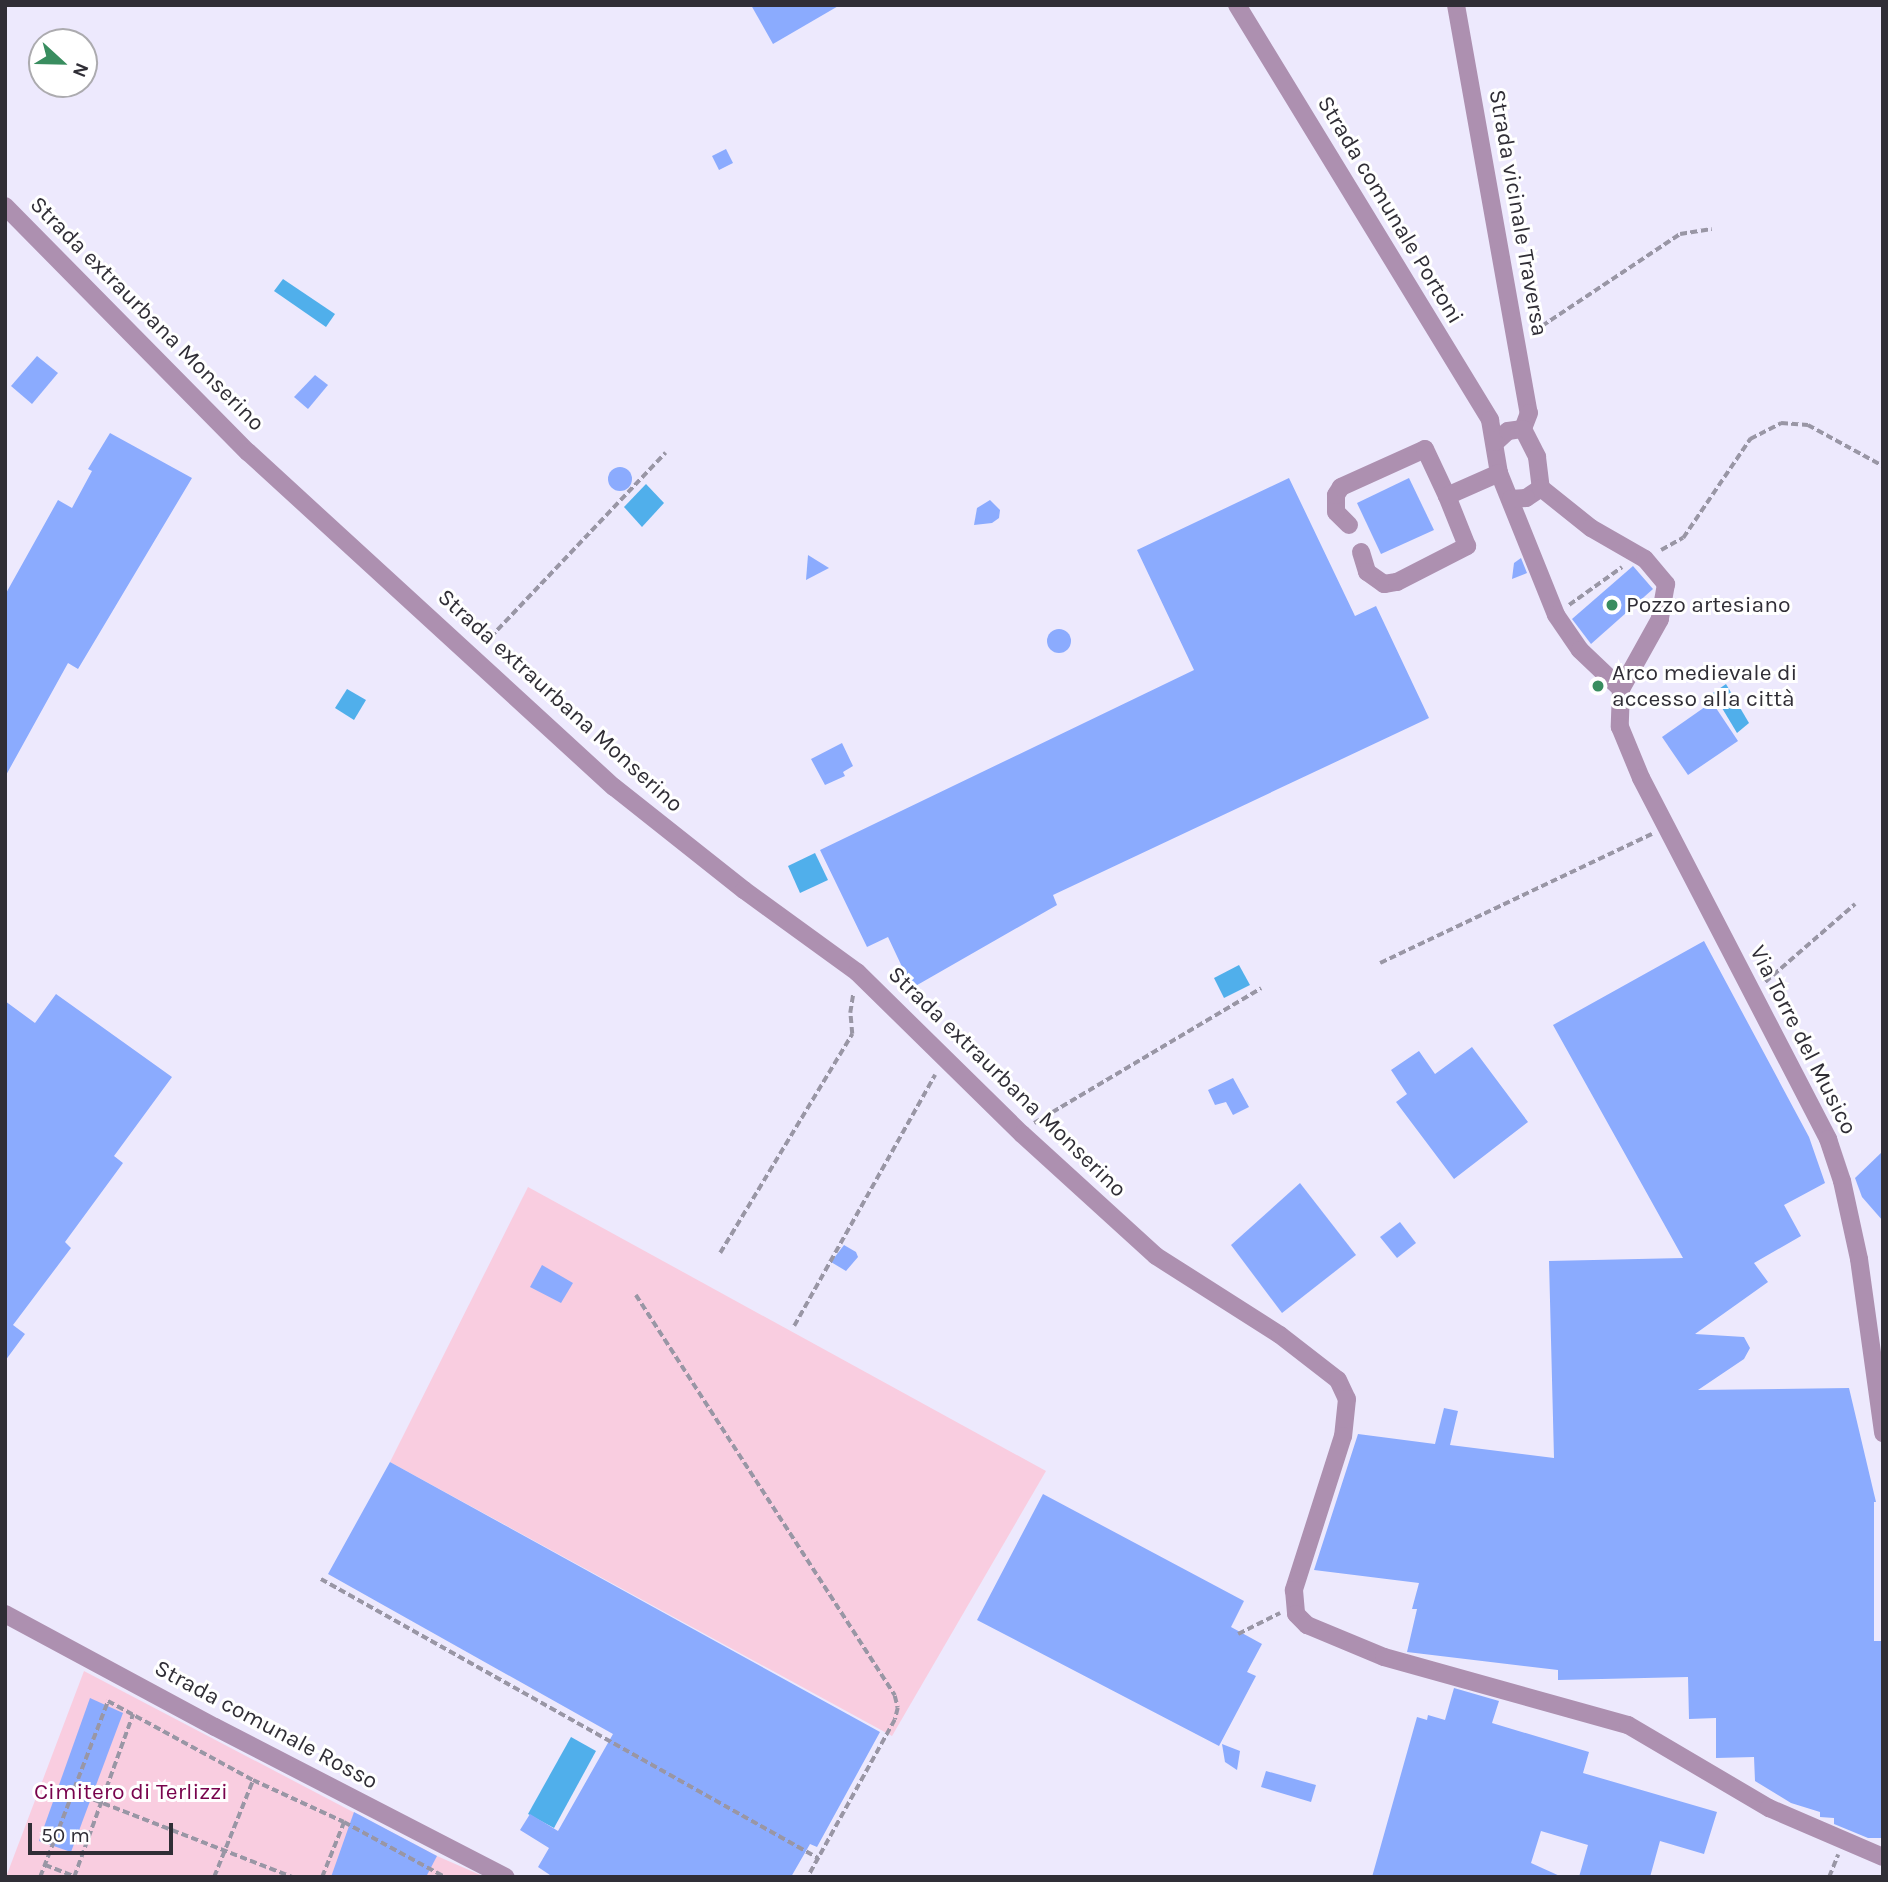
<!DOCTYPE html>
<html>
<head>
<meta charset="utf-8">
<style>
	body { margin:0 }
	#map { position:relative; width:1888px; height:1882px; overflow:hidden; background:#ede9fd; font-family:Karla,sans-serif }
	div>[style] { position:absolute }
	.green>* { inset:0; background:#f9cde0 }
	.water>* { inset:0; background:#50afeb }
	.building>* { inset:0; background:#8babfe }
	.round { border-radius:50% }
	.path>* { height:3.5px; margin-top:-1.75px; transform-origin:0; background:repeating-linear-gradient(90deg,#9996a5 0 7px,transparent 0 10.5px) }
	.minor>* { height:18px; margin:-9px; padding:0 9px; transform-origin:9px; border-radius:9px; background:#ad90b0 }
	.dots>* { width:19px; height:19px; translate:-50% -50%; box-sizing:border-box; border:4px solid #fff; border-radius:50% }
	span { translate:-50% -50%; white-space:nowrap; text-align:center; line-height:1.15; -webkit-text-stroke:6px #fff; paint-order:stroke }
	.street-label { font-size:23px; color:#302e36 }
	.poi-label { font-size:23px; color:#302e36 }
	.left { translate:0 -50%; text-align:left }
	.park-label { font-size:23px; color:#78034d }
	.frame { position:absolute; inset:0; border:7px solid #302e36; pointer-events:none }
	.north { position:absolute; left:28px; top:28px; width:70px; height:70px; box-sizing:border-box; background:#fff; border:2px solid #acabaf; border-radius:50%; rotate:112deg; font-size:19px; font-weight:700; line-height:28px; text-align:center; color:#302e36 }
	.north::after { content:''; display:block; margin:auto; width:24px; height:32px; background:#398d5f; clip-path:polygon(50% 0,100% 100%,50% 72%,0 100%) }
	.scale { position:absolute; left:28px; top:1823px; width:145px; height:32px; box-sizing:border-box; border:4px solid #302e36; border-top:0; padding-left:9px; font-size:21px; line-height:24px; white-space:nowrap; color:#302e36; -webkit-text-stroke:5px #fff; paint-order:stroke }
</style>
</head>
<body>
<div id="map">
	<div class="green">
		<i style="clip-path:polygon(528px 1187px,1046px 1471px,892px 1736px,390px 1462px)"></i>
		<i style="clip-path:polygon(84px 1671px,437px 1856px,485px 1877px,6px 1877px)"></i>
	</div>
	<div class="water">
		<i style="clip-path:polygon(283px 279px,335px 314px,326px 327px,274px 291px)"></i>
		<i style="clip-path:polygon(646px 484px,664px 503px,642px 527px,624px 507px)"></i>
		<i style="clip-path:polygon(1726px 684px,1749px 723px,1737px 733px,1713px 693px)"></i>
		<i style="clip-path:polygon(347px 689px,366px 700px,354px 720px,335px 708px)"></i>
		<i style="clip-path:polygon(815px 853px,828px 880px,800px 893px,788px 866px)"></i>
		<i style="clip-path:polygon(1239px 965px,1250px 985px,1224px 998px,1214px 978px)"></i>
		<i style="clip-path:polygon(571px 1737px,596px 1751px,554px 1828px,528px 1814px)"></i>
	</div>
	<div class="building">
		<i style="clip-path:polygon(751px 5px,840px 5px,773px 44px)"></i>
		<i style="clip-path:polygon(726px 149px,733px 163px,719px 170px,712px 156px)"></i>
		<i style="clip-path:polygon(37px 356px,58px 373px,32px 404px,11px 386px)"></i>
		<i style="clip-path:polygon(315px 375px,328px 385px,308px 409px,294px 397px)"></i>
		<i style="clip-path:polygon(110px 433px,192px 478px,78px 669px,68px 663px,5px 777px,5px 595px,58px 500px,72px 508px,92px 471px,88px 469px)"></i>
		<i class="round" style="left:608px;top:467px;width:24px;height:24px"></i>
		<i style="clip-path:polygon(1289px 478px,1355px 616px,1376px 606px,1429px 718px,1053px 895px,1057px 905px,912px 988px,888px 937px,867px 947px,820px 850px,1194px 670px,1137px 550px)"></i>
		<i style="clip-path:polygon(1409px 478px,1434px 530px,1381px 554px,1357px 503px)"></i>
		<i style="clip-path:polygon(990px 500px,1000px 510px,999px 518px,992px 523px,974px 525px,977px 508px)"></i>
		<i style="clip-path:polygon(808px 555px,829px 568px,806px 580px)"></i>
		<i style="clip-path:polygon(1521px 558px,1527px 573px,1512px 579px,1514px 563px)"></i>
		<i style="clip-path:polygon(1633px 566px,1653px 589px,1591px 644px,1572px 619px)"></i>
		<i class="round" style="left:1047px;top:629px;width:24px;height:24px"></i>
		<i style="clip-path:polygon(1712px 702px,1738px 741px,1688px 775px,1662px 737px)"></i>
		<i style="clip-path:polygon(842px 743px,853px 766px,843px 772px,845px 776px,825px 785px,811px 759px)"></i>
		<i style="clip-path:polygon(1704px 941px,1809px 1137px,1825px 1183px,1784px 1205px,1801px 1236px,1754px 1263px,1768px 1282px,1695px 1334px,1744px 1337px,1750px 1348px,1744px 1359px,1698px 1390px,1849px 1388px,1876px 1502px,1874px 1502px,1874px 1641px,1883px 1641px,1883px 1838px,1868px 1838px,1834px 1824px,1834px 1818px,1820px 1817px,1820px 1812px,1791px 1803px,1755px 1781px,1754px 1757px,1716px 1758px,1716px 1718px,1689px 1719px,1688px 1677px,1558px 1680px,1558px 1670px,1407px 1652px,1417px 1609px,1412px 1609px,1419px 1583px,1314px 1570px,1358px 1434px,1435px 1444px,1444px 1408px,1458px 1411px,1450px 1445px,1554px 1458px,1549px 1261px,1683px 1258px,1553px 1025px)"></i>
		<i style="clip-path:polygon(56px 994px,172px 1077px,114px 1156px,123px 1163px,65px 1242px,71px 1248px,13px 1325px,25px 1334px,5px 1361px,5px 1001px,35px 1023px)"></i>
		<i style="clip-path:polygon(1472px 1047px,1528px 1122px,1454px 1179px,1396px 1102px,1407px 1094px,1391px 1070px,1419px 1051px,1435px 1074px)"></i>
		<i style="clip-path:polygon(1233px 1078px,1249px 1107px,1233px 1115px,1226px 1102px,1215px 1105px,1208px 1090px)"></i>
		<i style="clip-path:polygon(1883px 1151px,1883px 1221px,1862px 1197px,1855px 1178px)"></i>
		<i style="clip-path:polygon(1300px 1183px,1356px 1255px,1282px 1313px,1231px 1245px)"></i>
		<i style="clip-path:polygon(1400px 1222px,1416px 1243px,1397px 1258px,1380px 1237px)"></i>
		<i style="clip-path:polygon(844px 1245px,856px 1252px,858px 1257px,846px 1271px,831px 1262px)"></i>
		<i style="clip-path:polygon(542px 1265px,573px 1283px,561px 1303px,530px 1287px)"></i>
		<i style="clip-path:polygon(390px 1462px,880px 1732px,817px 1847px,810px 1844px,791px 1877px,553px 1877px,538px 1867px,549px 1848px,520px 1830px,530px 1814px,558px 1831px,613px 1734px,328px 1574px)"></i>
		<i style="clip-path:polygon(1043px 1494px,1244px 1601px,1231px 1627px,1262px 1644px,1247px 1672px,1256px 1676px,1219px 1746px,977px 1620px)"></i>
		<i style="clip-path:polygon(1454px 1688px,1499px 1701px,1492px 1723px,1589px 1752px,1583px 1773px,1717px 1812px,1704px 1854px,1660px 1841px,1650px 1877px,1579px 1877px,1588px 1845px,1541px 1831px,1531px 1863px,1562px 1877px,1372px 1877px,1417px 1717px,1427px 1720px,1428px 1715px,1445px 1720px)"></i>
		<i style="clip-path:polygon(90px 1698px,123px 1713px,71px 1852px,39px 1841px)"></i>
		<i style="clip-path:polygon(1222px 1744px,1240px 1751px,1237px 1770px,1225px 1762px)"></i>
		<i style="clip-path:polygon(1266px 1771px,1316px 1785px,1311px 1802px,1261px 1787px)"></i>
		<i style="clip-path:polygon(354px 1812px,437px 1856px,426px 1877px,331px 1877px)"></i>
	</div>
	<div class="path">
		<i style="left:1533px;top:332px;width:177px;rotate:-33.7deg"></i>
		<i style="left:1680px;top:234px;width:32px;rotate:-9deg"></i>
		<i style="left:1661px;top:550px;width:25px;rotate:-29deg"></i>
		<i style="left:1683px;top:538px;width:120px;rotate:-55.9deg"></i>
		<i style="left:1750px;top:439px;width:35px;rotate:-27deg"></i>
		<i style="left:1781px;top:423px;width:27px;rotate:4deg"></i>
		<i style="left:1808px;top:425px;width:85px;rotate:28.7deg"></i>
		<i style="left:1569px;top:605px;width:65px;rotate:-35.6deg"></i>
		<i style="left:483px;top:645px;width:265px;rotate:-46.5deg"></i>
		<i style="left:1380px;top:963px;width:301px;rotate:-25.4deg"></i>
		<i style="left:1765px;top:982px;width:119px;rotate:-40.9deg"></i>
		<i style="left:1034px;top:1123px;width:264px;rotate:-30.7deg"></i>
		<i style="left:720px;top:1253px;width:256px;rotate:-58.9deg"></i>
		<i style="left:852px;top:1034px;width:21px;rotate:-95deg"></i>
		<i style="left:850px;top:1013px;width:18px;rotate:-81deg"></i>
		<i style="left:636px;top:1295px;width:477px;rotate:57.1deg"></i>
		<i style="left:895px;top:1696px;width:12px;rotate:76deg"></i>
		<i style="left:898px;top:1708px;width:12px;rotate:104deg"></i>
		<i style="left:895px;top:1720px;width:179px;rotate:119deg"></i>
		<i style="left:794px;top:1326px;width:288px;rotate:-60.7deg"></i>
		<i style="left:321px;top:1579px;width:570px;rotate:29.31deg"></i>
		<i style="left:1238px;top:1634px;width:47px;rotate:-26.6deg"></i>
		<i style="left:74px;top:1792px;width:234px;rotate:21.3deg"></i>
		<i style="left:45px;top:1865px;width:31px;rotate:21deg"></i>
		<i style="left:40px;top:1877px;width:189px;rotate:-68.9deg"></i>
		<i style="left:108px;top:1701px;width:165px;rotate:28.6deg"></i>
		<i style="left:253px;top:1780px;width:100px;rotate:24.8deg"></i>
		<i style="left:344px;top:1822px;width:115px;rotate:28.6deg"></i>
		<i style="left:74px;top:1877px;width:173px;rotate:-70.1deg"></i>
		<i style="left:214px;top:1877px;width:105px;rotate:-68.1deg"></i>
		<i style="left:322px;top:1877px;width:59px;rotate:-68.2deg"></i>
		<i style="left:1829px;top:1877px;width:24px;rotate:-68deg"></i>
	</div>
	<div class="minor">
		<i style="left:1237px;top:5px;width:486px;rotate:58.6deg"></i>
		<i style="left:1490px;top:420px;width:54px;rotate:80.4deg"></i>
		<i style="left:1499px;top:473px;width:153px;rotate:68.1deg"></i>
		<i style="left:1556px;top:615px;width:42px;rotate:55.6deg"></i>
		<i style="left:1580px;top:650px;width:57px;rotate:43.6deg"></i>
		<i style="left:1456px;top:5px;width:414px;rotate:79.9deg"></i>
		<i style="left:1529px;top:413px;width:17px;rotate:111deg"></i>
		<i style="left:5px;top:206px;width:346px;rotate:45.4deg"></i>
		<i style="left:248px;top:452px;width:496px;rotate:42.5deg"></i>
		<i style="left:614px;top:787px;width:166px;rotate:38.4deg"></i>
		<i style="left:744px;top:890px;width:140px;rotate:36deg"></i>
		<i style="left:857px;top:972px;width:231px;rotate:44.5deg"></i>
		<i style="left:1022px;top:1134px;width:181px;rotate:42.3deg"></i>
		<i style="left:1156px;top:1256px;width:147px;rotate:32.5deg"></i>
		<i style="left:1280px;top:1335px;width:73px;rotate:37.8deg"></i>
		<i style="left:1338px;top:1380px;width:21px;rotate:65deg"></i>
		<i style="left:1347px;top:1399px;width:37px;rotate:96deg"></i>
		<i style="left:1343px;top:1436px;width:162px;rotate:107.7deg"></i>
		<i style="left:1294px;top:1590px;width:24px;rotate:85deg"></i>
		<i style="left:1296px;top:1614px;width:16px;rotate:45deg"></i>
		<i style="left:1307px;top:1625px;width:83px;rotate:22.6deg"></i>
		<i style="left:1384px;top:1657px;width:253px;rotate:15.6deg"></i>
		<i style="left:1628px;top:1725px;width:164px;rotate:30.5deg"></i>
		<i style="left:1769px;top:1808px;width:124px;rotate:23.3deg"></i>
		<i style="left:1496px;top:442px;width:16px;rotate:-43deg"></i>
		<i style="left:1508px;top:431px;width:15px;rotate:-8deg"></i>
		<i style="left:1523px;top:429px;width:31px;rotate:63deg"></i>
		<i style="left:1537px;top:457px;width:31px;rotate:83deg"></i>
		<i style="left:1541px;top:488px;width:18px;rotate:146deg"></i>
		<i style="left:1526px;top:498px;width:15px;rotate:176deg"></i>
		<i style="left:1541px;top:488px;width:64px;rotate:38.7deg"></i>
		<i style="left:1591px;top:528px;width:62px;rotate:29.9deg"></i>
		<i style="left:1645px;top:559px;width:33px;rotate:50deg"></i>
		<i style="left:1666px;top:584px;width:36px;rotate:100deg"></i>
		<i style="left:1660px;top:619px;width:80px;rotate:119.1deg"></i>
		<i style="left:1621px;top:689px;width:38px;rotate:92deg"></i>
		<i style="left:1620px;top:727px;width:55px;rotate:67.6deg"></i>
		<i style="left:1641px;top:778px;width:407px;rotate:62.6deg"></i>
		<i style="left:1828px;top:1139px;width:44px;rotate:71.6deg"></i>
		<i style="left:1842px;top:1181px;width:80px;rotate:77.7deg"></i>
		<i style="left:1859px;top:1259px;width:176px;rotate:82.1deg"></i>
		<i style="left:1349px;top:525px;width:18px;rotate:-135deg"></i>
		<i style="left:1336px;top:512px;width:17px;rotate:-90deg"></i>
		<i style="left:1336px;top:495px;width:9px;rotate:-58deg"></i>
		<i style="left:1341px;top:487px;width:92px;rotate:-24.3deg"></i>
		<i style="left:1425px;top:449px;width:52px;rotate:64.9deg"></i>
		<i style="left:1361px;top:552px;width:21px;rotate:73deg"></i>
		<i style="left:1367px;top:572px;width:21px;rotate:35deg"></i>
		<i style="left:1384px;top:584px;width:13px;rotate:-9deg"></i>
		<i style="left:1397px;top:582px;width:79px;rotate:-27.2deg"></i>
		<i style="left:1467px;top:546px;width:54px;rotate:-111.8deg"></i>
		<i style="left:1447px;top:496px;width:57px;rotate:-23.9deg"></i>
		<i style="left:5px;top:1614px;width:238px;rotate:28.3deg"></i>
		<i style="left:215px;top:1727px;width:327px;rotate:27.3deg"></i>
	</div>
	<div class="dots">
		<i style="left:1612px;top:605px;background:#398d5f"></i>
		<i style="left:1598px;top:686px;background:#398d5f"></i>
	</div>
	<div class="street-label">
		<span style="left:1390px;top:210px;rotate:59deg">Strada comunale Portoni</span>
		<span style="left:1518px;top:213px;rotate:80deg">Strada vicinale Traversa</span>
		<span style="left:147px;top:314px;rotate:45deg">Strada extraurbana Monserino</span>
		<span style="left:560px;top:701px;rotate:42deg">Strada extraurbana Monserino</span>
		<span style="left:1803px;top:1040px;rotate:63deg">Via Torre del Musico</span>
		<span style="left:1007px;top:1082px;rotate:44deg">Strada extraurbana Monserino</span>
		<span style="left:266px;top:1725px;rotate:28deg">Strada comunale Rosso</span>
	</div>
	<div class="poi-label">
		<span class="left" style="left:1626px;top:605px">Pozzo artesiano</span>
		<span class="left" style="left:1612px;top:686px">Arco medievale di<br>accesso alla città</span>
	</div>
	<div class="park-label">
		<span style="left:131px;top:1792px">Cimitero di Terlizzi</span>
	</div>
	<div class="frame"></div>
	<div class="north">N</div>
	<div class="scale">50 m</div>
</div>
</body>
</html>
